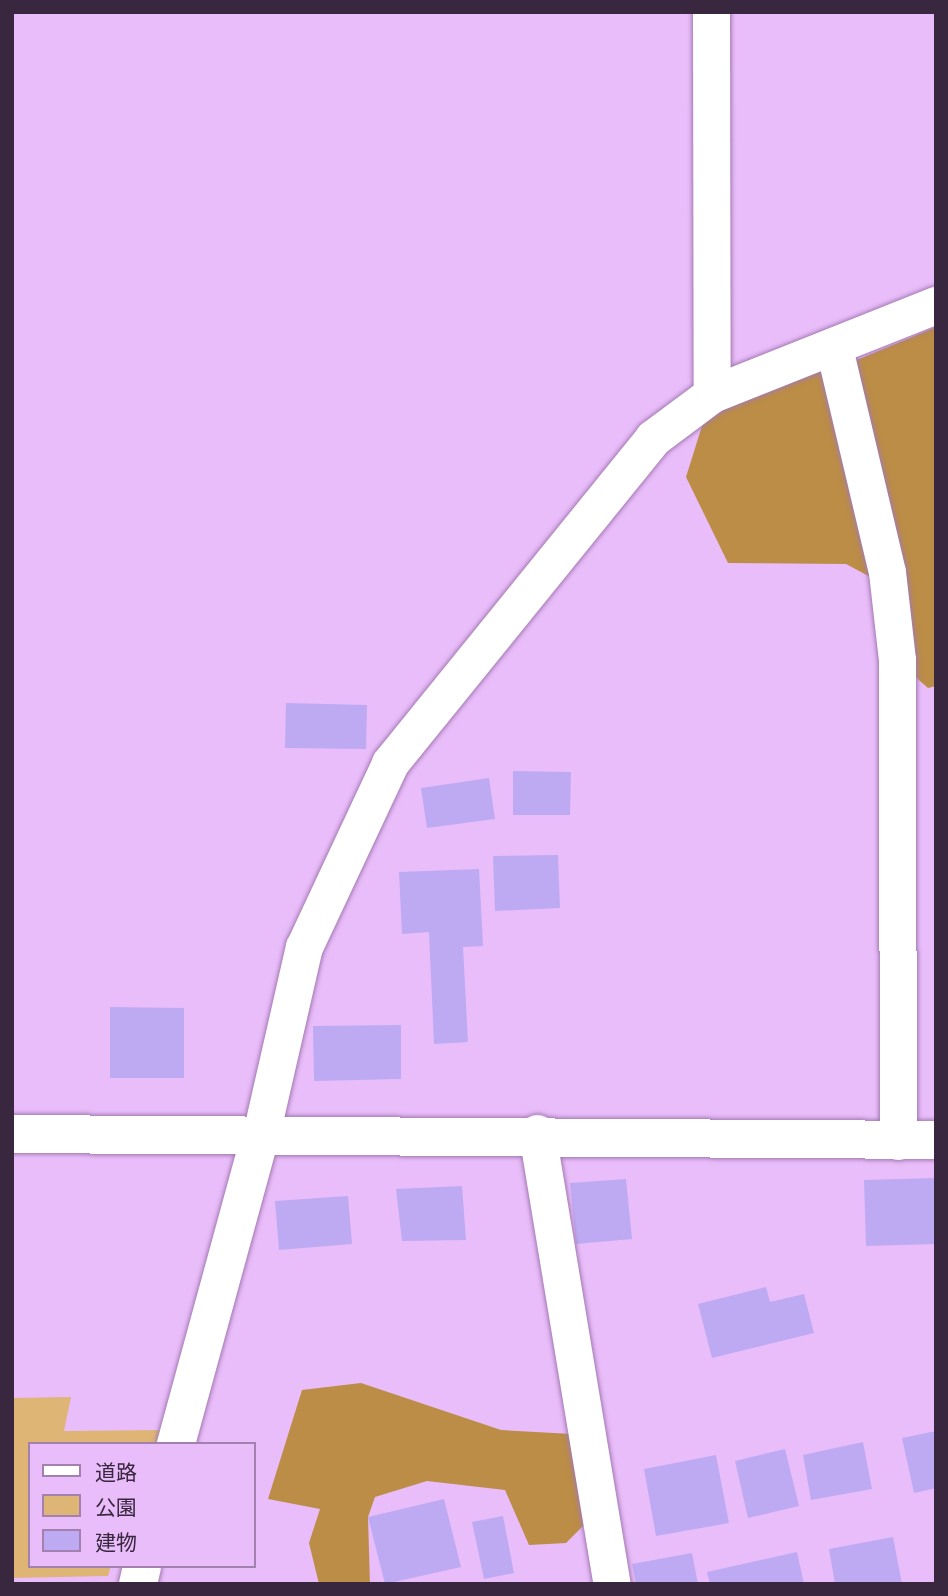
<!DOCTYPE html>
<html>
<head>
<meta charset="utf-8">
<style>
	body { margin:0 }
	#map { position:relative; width:948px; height:1596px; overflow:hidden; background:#e9bdfa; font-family:"Noto Sans","Noto Sans JP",sans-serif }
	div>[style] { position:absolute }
	.green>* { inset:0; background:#dfb576 }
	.forest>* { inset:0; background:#bb8d46 }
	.building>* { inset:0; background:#beaaf3 }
	.roads { filter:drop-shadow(0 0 2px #a379b2) drop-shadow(0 0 2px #a379b2) }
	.street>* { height:37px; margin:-18.5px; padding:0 18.5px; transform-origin:18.5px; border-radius:18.5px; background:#fff }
	.secondary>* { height:38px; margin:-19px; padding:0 19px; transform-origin:19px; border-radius:19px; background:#fff }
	span { translate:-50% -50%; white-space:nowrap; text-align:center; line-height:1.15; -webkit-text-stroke:5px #e9bdfa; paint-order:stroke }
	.frame { position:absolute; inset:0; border:14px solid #39273f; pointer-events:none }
	.legend { position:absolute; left:28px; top:1442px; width:228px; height:126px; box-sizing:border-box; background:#e9bdfa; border:2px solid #a381af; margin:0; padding:9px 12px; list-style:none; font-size:21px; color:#39273f }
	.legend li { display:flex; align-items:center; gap:14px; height:35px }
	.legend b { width:35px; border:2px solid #a381af }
</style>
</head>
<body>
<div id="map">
	<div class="green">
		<i style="clip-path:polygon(71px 1397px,64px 1431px,161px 1430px,156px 1444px,30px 1444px,30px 1566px,111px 1566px,108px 1576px,12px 1578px,12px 1398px)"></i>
	</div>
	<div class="forest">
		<i style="clip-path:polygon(936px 327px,936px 686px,928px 688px,912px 674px,906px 596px,846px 564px,728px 563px,686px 477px,712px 394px,840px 367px)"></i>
		<i style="clip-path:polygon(361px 1383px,501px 1430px,572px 1434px,599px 1510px,566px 1543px,529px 1545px,505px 1490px,427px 1481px,375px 1497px,368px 1517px,370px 1584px,319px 1584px,309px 1543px,320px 1509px,268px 1499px,302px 1390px)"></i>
	</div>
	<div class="building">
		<i style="clip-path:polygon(286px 703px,367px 705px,366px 749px,285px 748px)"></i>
		<i style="clip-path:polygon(513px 771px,571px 772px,570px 815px,513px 815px)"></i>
		<i style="clip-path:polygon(489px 778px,495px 819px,427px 828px,421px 788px)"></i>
		<i style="clip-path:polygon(558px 855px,560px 908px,495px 911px,493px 856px)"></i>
		<i style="clip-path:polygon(479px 869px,483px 946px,463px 947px,468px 1042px,434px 1044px,429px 932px,402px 934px,399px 872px)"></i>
		<i style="clip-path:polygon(110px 1007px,184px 1008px,184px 1078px,110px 1078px)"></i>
		<i style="clip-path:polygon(401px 1025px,401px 1079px,314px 1081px,313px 1026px)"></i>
		<i style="clip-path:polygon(936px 1178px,936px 1244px,866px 1246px,864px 1180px)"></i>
		<i style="clip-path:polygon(626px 1179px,632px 1239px,576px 1244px,570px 1183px)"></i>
		<i style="clip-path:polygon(462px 1186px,466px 1240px,402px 1241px,396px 1189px)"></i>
		<i style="clip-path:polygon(348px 1196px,352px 1244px,279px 1250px,275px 1201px)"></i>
		<i style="clip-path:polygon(766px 1287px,770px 1302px,804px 1294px,814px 1333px,712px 1358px,698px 1304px)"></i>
		<i style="clip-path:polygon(936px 1431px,936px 1488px,914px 1493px,902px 1438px)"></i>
		<i style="clip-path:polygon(863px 1442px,872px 1489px,811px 1500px,803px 1455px)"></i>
		<i style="clip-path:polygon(785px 1449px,799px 1506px,748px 1518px,735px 1461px)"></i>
		<i style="clip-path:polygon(716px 1455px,729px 1523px,656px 1536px,644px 1469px)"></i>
		<i style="clip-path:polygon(444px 1499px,461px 1567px,385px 1584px,368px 1517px)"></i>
		<i style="clip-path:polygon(503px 1516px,514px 1573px,484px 1579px,472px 1522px)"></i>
		<i style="clip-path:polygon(893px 1537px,902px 1584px,835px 1584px,829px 1549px)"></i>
		<i style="clip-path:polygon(797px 1552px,804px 1584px,710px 1584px,707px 1572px)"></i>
		<i style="clip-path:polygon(692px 1553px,698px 1584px,636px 1584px,632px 1564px)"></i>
	</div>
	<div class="roads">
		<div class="street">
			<i style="left:711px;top:12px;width:382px;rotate:89.9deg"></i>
			<i style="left:834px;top:348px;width:230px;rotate:76.7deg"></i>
			<i style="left:887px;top:572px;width:89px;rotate:83.5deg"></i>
			<i style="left:897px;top:660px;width:481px;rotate:89.9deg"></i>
			<i style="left:537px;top:1133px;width:457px;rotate:80.6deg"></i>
			<i style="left:261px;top:1134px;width:192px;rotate:-77.1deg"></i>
			<i style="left:304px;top:947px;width:203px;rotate:-64.9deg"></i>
			<i style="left:390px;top:763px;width:418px;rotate:-51deg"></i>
			<i style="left:653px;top:438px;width:74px;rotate:-36.7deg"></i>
			<i style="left:712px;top:394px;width:241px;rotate:-21.7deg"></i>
		</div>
		<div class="secondary">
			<i style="left:12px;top:1134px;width:924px;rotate:0.37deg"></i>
			<i style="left:176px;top:1444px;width:321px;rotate:-74.7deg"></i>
			<i style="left:138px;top:1584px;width:18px;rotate:-77deg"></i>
		</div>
	</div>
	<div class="frame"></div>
	<ul class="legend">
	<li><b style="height:9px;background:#fff"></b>道路</li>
	<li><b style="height:19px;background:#dfb576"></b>公園</li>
	<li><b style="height:19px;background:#beaaf3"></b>建物</li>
	</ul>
</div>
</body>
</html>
